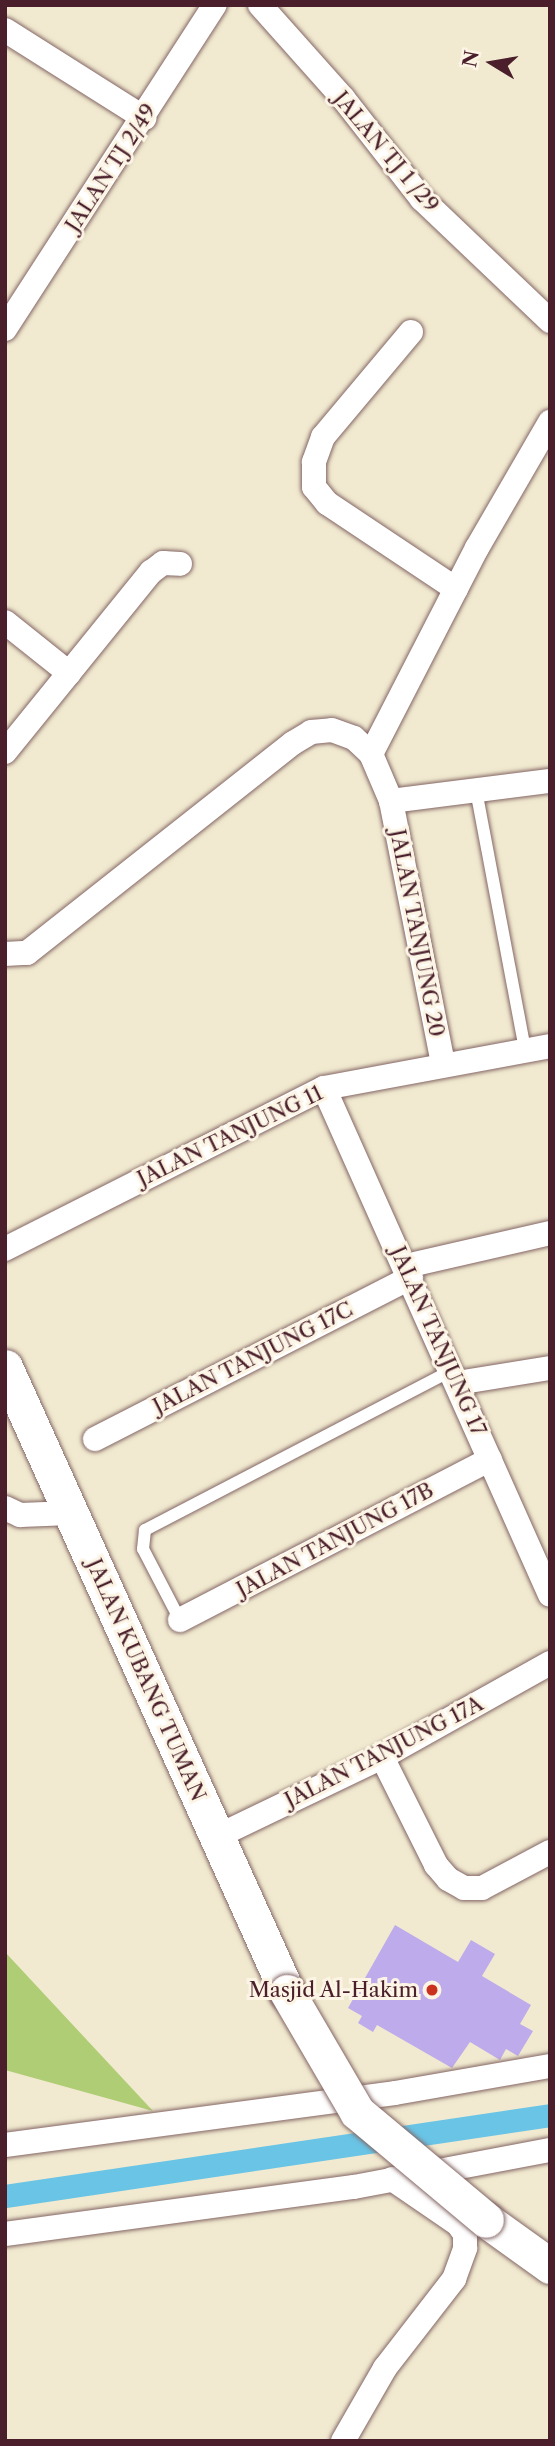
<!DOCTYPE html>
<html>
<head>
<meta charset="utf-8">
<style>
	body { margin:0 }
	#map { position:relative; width:555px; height:2446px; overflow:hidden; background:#f1ead0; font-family:"Libre Caslon Text",serif }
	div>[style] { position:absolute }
	.green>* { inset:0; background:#afcd74 }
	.canal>* { height:23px; margin:-11.5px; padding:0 11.5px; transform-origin:11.5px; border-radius:11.5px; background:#69c4e6 }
	.building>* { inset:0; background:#beabeb }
	.roads { filter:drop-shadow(0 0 2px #846665) drop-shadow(0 0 2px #846665) }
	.service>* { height:12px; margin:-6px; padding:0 6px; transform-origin:6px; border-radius:6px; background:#fff }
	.minor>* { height:24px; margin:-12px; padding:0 12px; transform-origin:12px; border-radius:12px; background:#fff }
	.secondary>* { height:35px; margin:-17.5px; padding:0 17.5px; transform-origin:17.5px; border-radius:17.5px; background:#fff }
	.bridges { filter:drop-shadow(0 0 2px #846665) drop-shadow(0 0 2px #846665) }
	.secondary-bridge>* { height:35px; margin:-17.5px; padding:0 17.5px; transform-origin:17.5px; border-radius:17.5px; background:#fff }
	.dots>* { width:19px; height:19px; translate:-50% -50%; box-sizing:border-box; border:4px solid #fcf5e5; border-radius:50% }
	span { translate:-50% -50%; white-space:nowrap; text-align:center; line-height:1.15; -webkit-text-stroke:6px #fcf5e5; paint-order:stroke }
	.street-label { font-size:21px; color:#4a1f2b }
	.poi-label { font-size:21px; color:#4a1f2b }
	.right { translate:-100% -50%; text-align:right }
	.frame { position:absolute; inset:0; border:7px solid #4a1f2b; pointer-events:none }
	.north { position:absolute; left:457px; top:28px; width:70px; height:70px; -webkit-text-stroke:5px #fcf5e5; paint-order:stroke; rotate:281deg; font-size:19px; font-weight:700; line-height:28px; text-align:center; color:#4a1f2b }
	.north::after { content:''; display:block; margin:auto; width:24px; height:32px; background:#4a1f2b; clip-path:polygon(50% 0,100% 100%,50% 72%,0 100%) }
</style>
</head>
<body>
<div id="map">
	<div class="green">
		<i style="clip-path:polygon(5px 1952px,153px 2111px,5px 2070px)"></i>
	</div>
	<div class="canal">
		<i style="left:5px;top:2196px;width:551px;rotate:-8.45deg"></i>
	</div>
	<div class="building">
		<i style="clip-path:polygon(395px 1925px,458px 1962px,471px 1940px,495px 1954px,482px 1976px,531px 2005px,520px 2024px,533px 2031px,518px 2056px,506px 2049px,500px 2060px,470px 2042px,452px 2068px,377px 2025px,373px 2032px,358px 2023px,362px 2016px,348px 2008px)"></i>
	</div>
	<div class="roads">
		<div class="service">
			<i style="left:476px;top:790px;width:265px;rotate:79.3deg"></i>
			<i style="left:180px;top:1620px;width:80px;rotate:-117.5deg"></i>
			<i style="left:143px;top:1549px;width:19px;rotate:-84deg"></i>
			<i style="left:145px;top:1530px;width:346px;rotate:-27.5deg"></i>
		</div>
		<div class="minor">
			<i style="left:260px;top:5px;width:125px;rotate:48.3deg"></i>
			<i style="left:343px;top:98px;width:128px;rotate:52deg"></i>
			<i style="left:422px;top:199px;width:177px;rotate:43.6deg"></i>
			<i style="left:5px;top:30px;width:165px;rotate:32.3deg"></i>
			<i style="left:5px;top:329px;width:386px;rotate:-57.1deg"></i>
			<i style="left:411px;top:332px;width:137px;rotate:130deg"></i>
			<i style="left:323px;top:437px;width:27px;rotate:110deg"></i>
			<i style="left:314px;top:462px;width:25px;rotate:90deg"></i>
			<i style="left:314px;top:487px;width:21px;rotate:51deg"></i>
			<i style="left:327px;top:503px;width:155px;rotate:33.7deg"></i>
			<i style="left:5px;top:622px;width:82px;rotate:38.6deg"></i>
			<i style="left:5px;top:752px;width:232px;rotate:-51deg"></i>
			<i style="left:151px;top:572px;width:15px;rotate:-37deg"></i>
			<i style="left:163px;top:563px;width:17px;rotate:3deg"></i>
			<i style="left:371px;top:754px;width:232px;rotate:-62.8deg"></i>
			<i style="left:477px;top:548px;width:146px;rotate:-59.9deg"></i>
			<i style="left:391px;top:801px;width:160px;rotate:-7.2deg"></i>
			<i style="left:5px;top:954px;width:22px;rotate:-3deg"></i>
			<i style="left:27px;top:953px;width:339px;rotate:-38.3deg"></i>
			<i style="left:293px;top:743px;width:21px;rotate:-31deg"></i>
			<i style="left:311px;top:732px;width:21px;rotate:-5deg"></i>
			<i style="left:332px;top:730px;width:23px;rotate:20deg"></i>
			<i style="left:354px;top:738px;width:23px;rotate:43deg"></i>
			<i style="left:371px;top:754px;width:51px;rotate:66.9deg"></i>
			<i style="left:391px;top:801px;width:268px;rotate:78.8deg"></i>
			<i style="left:324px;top:1088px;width:555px;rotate:65.97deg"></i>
			<i style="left:5px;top:1249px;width:357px;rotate:-26.8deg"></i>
			<i style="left:324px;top:1088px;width:230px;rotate:-10.5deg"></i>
			<i style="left:406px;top:1266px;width:148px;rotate:-12.9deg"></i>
			<i style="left:457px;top:1383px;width:94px;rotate:-9.2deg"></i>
			<i style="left:95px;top:1439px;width:355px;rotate:-27.1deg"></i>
			<i style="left:5px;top:1508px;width:17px;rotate:25deg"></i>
			<i style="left:20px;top:1515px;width:51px;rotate:-2.2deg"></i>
			<i style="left:180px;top:1620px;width:349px;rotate:-27.4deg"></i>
			<i style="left:382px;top:1757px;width:121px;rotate:63.4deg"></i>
			<i style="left:436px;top:1865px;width:18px;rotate:49deg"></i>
			<i style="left:448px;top:1879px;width:18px;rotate:29deg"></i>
			<i style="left:464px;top:1888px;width:18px"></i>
			<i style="left:482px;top:1888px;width:77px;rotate:-27.9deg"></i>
			<i style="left:216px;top:1837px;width:184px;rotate:-25.7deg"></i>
			<i style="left:382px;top:1757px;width:193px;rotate:-29.2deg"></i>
			<i style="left:5px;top:2145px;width:393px;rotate:-7.6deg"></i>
			<i style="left:395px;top:2093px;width:157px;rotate:-9.9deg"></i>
			<i style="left:5px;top:2234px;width:352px;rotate:-7.7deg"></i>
			<i style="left:354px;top:2187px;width:199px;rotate:-10.7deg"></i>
			<i style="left:343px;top:2441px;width:84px;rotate:-60.1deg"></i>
			<i style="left:385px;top:2368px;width:113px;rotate:-52.2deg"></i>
			<i style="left:454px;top:2279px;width:33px;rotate:-70deg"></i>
			<i style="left:465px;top:2248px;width:14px;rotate:-90deg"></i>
			<i style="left:465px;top:2234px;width:12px;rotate:-125deg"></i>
			<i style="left:458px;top:2224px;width:80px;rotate:-145.7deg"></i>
		</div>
		<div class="secondary">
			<i style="left:5px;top:1367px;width:686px;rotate:65.72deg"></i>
			<i style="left:486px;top:2220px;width:79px;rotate:35.7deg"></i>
		</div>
	</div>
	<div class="bridges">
		<div class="secondary-bridge">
			<i style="left:287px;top:1992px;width:139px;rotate:59.7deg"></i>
			<i style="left:357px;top:2112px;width:168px;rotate:39.9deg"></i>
		</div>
	</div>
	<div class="dots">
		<i style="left:432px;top:1990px;background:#c8321e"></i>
	</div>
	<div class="street-label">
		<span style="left:386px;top:152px;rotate:50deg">JALAN TJ 1 /29</span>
		<span style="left:111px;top:168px;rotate:-57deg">JALAN TJ 2/49</span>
		<span style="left:417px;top:933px;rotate:79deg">JALAN TANJUNG 20</span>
		<span style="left:230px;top:1136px;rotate:-26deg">JALAN TANJUNG 11</span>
		<span style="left:438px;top:1341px;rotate:66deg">JALAN TANJUNG 17</span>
		<span style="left:253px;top:1358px;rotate:-27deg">JALAN TANJUNG 17C</span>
		<span style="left:335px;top:1540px;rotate:-28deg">JALAN TANJUNG 17B</span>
		<span style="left:146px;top:1680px;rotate:66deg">JALAN KUBANG TUMAN</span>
		<span style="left:384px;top:1752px;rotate:-27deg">JALAN TANJUNG 17A</span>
	</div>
	<div class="poi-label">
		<span class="right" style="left:418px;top:1990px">Masjid Al-Hakim</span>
	</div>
	<div class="frame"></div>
	<div class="north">N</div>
</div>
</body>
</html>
